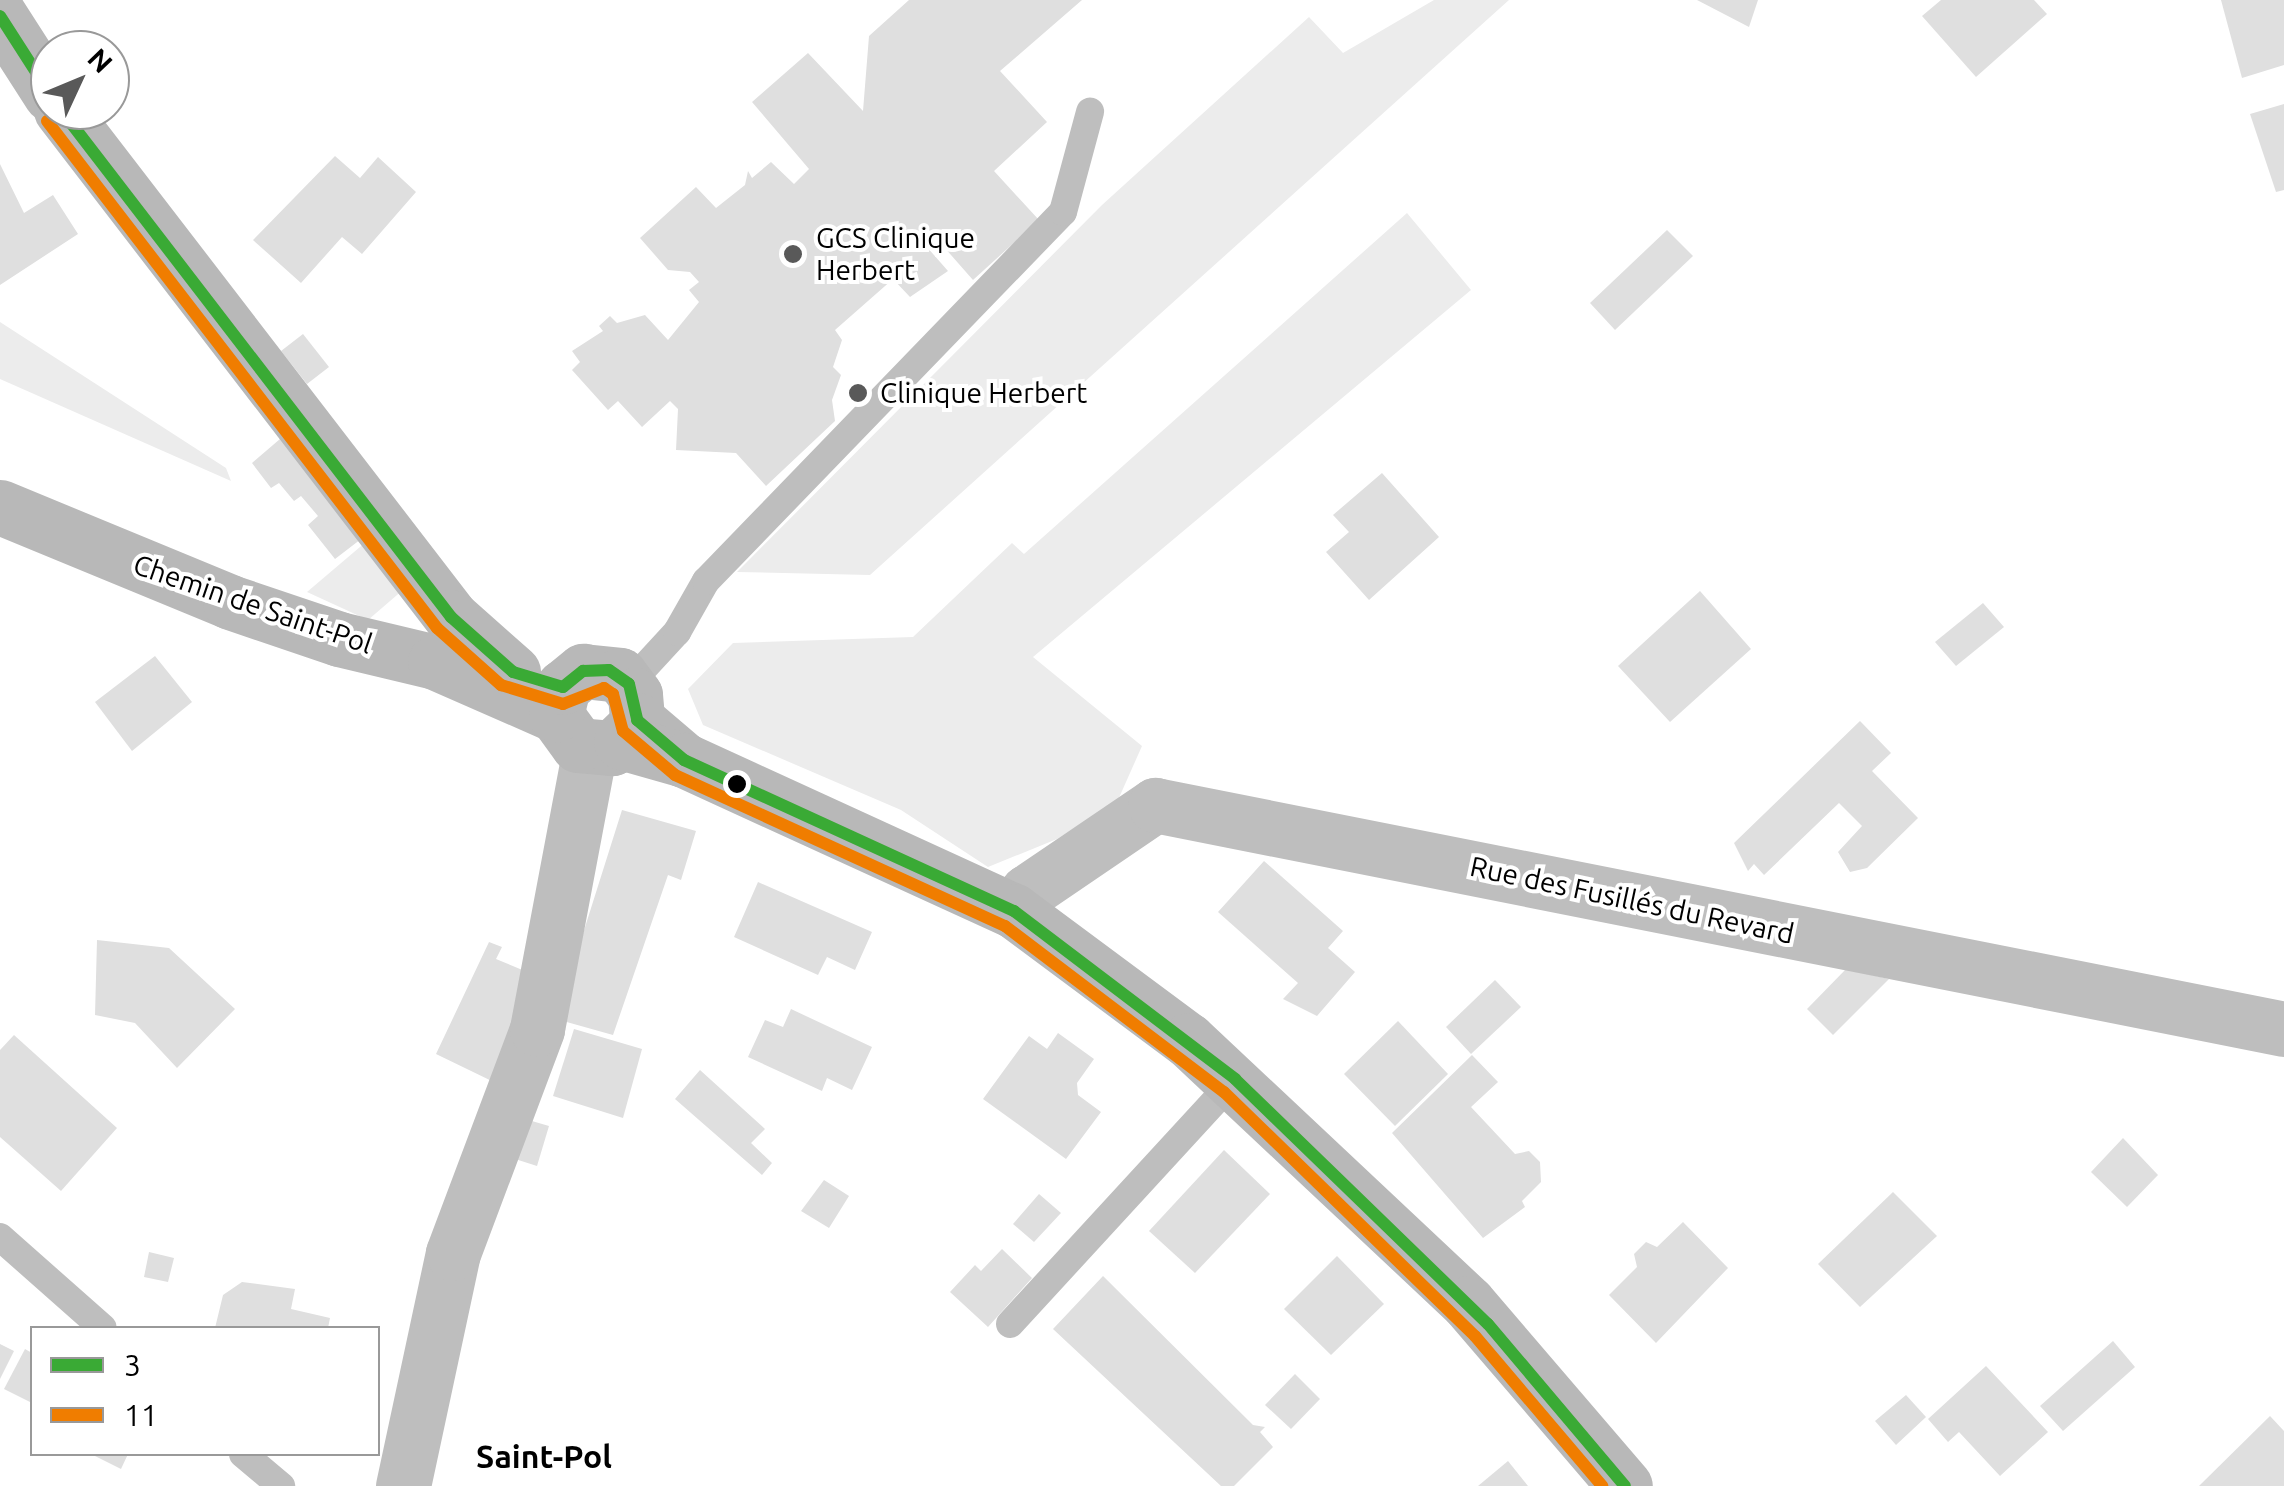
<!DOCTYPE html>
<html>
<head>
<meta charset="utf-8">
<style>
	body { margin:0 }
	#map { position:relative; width:2284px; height:1486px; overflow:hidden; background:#fff; font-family:Ubuntu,sans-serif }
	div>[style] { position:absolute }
	.green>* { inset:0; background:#ececec }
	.building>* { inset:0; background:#dfdfdf }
	.service>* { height:28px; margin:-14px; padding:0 14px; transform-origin:14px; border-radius:14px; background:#bebebe }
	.minor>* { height:55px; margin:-27.5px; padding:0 27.5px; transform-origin:27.5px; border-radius:27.5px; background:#bebebe }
	.secondary>* { height:55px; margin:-27.5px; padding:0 27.5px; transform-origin:27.5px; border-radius:27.5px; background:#b8b8b8 }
	.bus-1>* { height:12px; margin:-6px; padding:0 6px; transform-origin:6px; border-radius:6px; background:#3aaa35 }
	.bus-2>* { height:12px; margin:-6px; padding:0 6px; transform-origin:6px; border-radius:6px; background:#f07d00 }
	.dots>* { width:28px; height:28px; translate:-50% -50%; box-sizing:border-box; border:5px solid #fff; border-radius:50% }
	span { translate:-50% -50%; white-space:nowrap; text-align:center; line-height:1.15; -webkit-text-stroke:8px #fff; paint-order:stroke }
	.poi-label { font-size:28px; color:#000 }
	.left { translate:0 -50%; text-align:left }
	.street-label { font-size:28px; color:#000 }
	.quarter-label { font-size:32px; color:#000; font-weight:700 }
	.legend { position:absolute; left:30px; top:1326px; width:350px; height:130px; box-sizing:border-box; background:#fff; border:2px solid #999; margin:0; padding:12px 18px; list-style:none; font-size:30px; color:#000 }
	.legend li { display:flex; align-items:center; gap:20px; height:50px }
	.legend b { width:50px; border:2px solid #999 }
	.north { position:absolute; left:30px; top:30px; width:100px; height:100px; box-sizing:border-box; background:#fff; border:2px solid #999; border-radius:50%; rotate:46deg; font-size:28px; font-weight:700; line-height:40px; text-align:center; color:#000 }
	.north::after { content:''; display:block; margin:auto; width:35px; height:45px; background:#595959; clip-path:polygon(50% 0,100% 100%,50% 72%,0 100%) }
</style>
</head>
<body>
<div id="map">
	<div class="green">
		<i style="clip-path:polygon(1434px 0,1509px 0,870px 575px,737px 572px,1102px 205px,1309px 17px,1343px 53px)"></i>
		<i style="clip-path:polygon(1407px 213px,1471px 290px,1033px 657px,1142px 746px,1118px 800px,1057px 839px,988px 867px,901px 810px,703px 725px,688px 689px,733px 643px,913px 637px,1012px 543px,1024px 554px)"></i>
		<i style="clip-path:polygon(0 322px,226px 468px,231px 481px,0 379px)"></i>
		<i style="clip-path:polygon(367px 541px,404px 589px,368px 620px,307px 592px)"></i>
	</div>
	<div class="building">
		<i style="clip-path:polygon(909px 0,1082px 0,1000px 71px,1047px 122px,994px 171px,1039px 220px,973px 280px,929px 230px,919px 238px,948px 271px,910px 297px,893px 279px,835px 330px,842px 340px,833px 367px,841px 375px,832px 400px,835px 421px,766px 486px,736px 453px,676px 450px,678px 409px,670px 401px,642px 427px,618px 401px,608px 410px,572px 370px,580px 362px,572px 351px,603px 331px,599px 326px,610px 316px,617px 323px,645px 315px,668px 340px,699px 302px,689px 290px,699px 282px,690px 272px,668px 270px,640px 238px,696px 187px,716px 208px,745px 185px,748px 171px,752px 178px,771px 162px,794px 184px,809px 169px,752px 102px,808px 53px,863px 111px,869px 36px)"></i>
		<i style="clip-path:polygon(1697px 0,1758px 0,1749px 27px)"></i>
		<i style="clip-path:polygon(1941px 0,2034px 0,2047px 14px,1976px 77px,1922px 16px)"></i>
		<i style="clip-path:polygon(2221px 0,2284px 0,2284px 65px,2242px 78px)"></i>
		<i style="clip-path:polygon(2284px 104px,2284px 190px,2276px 192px,2250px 114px)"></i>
		<i style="clip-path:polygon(335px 156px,360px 178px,378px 157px,416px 192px,362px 254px,342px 237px,301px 283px,253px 240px)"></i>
		<i style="clip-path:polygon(0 164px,24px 213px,53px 195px,78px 234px,0 285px)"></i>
		<i style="clip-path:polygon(1667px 230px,1693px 256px,1615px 330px,1590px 303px)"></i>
		<i style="clip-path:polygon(303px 334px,329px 367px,307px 384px,281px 351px)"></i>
		<i style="clip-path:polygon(287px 433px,365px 536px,335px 559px,308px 525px,318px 516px,301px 496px,294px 501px,279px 483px,271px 488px,252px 463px)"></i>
		<i style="clip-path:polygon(1382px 473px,1439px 537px,1369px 600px,1326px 552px,1349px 532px,1333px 515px)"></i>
		<i style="clip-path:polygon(1700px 591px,1751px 649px,1670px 722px,1618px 666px)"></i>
		<i style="clip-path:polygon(1983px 603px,2004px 627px,1956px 666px,1935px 642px)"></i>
		<i style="clip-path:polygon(155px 656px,192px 702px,132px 751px,95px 702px)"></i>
		<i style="clip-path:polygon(1860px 721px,1891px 753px,1872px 771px,1918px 818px,1867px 868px,1850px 872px,1838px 852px,1862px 826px,1839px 803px,1764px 875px,1754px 864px,1748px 871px,1734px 843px)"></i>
		<i style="clip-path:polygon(622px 810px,696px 831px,681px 880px,668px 875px,613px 1035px,556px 1019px)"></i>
		<i style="clip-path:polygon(1264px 861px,1343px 931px,1328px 948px,1355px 972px,1317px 1016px,1283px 999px,1298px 983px,1218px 912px)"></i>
		<i style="clip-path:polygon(758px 882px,872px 932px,855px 970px,827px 957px,818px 975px,734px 937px)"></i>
		<i style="clip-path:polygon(97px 940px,169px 948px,235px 1009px,177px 1068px,135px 1023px,95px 1015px)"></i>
		<i style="clip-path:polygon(489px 942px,502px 947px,496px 959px,532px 974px,500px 1085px,436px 1054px)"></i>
		<i style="clip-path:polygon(1846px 969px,1889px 979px,1833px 1035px,1807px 1009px)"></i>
		<i style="clip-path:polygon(1495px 980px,1521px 1007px,1471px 1054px,1446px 1027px)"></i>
		<i style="clip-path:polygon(791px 1009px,872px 1047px,852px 1090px,827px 1078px,822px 1091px,748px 1057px,765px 1020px,783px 1027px)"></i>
		<i style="clip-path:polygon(1398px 1021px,1448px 1074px,1395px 1126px,1344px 1074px)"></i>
		<i style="clip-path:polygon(574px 1029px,642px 1049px,623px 1118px,553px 1096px)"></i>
		<i style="clip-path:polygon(1058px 1033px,1094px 1059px,1077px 1083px,1078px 1095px,1101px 1112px,1066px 1159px,983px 1099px,1029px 1036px,1047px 1049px)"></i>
		<i style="clip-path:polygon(14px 1035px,117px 1128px,61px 1191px,0 1137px,0 1050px)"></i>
		<i style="clip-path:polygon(1472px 1055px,1498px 1082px,1471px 1107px,1515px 1154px,1529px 1151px,1540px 1162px,1541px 1182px,1522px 1201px,1525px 1207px,1483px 1238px,1392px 1133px)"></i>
		<i style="clip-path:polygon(700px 1070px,765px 1129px,751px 1143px,772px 1163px,762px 1175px,675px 1099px)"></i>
		<i style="clip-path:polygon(525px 1119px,549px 1126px,537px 1166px,512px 1158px)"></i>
		<i style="clip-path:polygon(2123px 1138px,2158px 1175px,2127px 1207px,2091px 1172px)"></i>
		<i style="clip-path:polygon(1224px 1150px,1270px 1194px,1195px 1273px,1149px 1231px)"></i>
		<i style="clip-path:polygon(824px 1180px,849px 1196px,829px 1228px,801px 1211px)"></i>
		<i style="clip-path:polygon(1893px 1192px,1937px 1236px,1860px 1307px,1818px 1264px)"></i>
		<i style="clip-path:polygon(1039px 1194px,1061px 1213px,1034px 1242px,1013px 1224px)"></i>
		<i style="clip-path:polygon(1683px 1222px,1728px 1268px,1656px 1343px,1609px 1295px,1637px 1267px,1634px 1254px,1646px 1242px,1657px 1247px)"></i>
		<i style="clip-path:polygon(1002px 1249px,1032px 1278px,988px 1327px,950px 1292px,975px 1265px,981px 1271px)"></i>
		<i style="clip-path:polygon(149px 1252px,174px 1258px,168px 1282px,144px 1277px)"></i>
		<i style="clip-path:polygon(1337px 1256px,1384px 1304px,1331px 1355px,1284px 1309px)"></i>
		<i style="clip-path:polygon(1103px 1276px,1253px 1425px,1265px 1427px,1260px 1432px,1273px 1447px,1234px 1486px,1221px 1486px,1053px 1329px)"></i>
		<i style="clip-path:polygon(242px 1282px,295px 1289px,291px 1309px,330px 1318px,328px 1328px,215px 1328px,223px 1295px)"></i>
		<i style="clip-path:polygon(2113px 1341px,2135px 1367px,2063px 1431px,2040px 1406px)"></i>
		<i style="clip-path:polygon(0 1344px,14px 1351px,0 1379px)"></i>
		<i style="clip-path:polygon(25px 1349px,32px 1353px,32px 1403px,4px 1389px)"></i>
		<i style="clip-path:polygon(1986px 1366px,2048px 1432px,2000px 1476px,1959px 1432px,1948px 1442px,1928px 1419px)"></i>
		<i style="clip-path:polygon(1295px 1374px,1320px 1399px,1291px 1429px,1265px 1405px)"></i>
		<i style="clip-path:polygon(1906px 1395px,1926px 1417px,1896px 1445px,1875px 1421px)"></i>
		<i style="clip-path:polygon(2270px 1416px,2284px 1431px,2284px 1486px,2199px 1486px)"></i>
		<i style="clip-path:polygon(91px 1454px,128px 1454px,121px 1469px)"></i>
		<i style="clip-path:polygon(1508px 1461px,1528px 1486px,1478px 1486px)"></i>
	</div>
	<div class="service">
		<i style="left:629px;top:684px;width:71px;rotate:-47.3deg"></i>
		<i style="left:677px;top:632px;width:59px;rotate:-60.4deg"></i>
		<i style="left:706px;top:581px;width:513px;rotate:-45.95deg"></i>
		<i style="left:1063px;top:212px;width:104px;rotate:-74.9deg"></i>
		<i style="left:0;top:1237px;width:137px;rotate:41.5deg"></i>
		<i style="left:1010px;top:1324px;width:333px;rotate:-47.4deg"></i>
		<i style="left:243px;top:1454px;width:50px;rotate:40.1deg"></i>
	</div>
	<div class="minor">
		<i style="left:1014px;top:911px;width:23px;rotate:-56deg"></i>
		<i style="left:1027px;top:892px;width:155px;rotate:-34.2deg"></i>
		<i style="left:1155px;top:805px;width:1151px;rotate:11.22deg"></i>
		<i style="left:403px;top:1486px;width:238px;rotate:-77.9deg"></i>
		<i style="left:453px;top:1253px;width:239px;rotate:-69.4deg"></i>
		<i style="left:537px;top:1029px;width:285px;rotate:-79.3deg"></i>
	</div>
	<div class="secondary">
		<i style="left:0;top:16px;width:93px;rotate:57.3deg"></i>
		<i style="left:61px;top:110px;width:640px;rotate:52.43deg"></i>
		<i style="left:451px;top:617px;width:83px;rotate:41.6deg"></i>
		<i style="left:0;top:507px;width:249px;rotate:22.4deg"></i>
		<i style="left:230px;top:602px;width:115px;rotate:18.7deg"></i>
		<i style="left:339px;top:639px;width:99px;rotate:13.5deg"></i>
		<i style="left:435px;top:662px;width:132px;rotate:23.7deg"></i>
		<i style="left:633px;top:728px;width:29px;rotate:136deg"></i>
		<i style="left:612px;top:748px;width:34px;rotate:-175deg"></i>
		<i style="left:578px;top:745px;width:37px;rotate:-126deg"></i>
		<i style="left:556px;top:715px;width:29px;rotate:-76deg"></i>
		<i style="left:563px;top:687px;width:26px;rotate:-39deg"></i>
		<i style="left:583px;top:671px;width:37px;rotate:6deg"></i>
		<i style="left:620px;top:675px;width:25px;rotate:53deg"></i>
		<i style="left:635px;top:695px;width:25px;rotate:85deg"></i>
		<i style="left:637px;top:720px;width:62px;rotate:40.4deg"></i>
		<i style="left:621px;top:742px;width:66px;rotate:15.9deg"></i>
		<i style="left:684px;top:760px;width:363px;rotate:24.6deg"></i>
		<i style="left:1014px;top:911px;width:217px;rotate:36.6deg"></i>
		<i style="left:1188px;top:1040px;width:384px;rotate:43.2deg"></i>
		<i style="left:1468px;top:1303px;width:241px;rotate:49.4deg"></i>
	</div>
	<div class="bus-1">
		<i style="left:0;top:16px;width:93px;rotate:57.3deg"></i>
		<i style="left:61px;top:110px;width:640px;rotate:52.43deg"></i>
		<i style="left:451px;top:617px;width:83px;rotate:41.6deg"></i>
		<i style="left:513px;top:672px;width:52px;rotate:16.7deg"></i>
		<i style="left:563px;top:687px;width:26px;rotate:-39deg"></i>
		<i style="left:583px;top:671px;width:26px;rotate:-2deg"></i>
		<i style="left:609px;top:670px;width:24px;rotate:35deg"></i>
		<i style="left:629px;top:684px;width:37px;rotate:77deg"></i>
		<i style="left:637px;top:720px;width:62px;rotate:40.4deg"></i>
		<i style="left:684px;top:760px;width:363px;rotate:24.6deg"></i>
		<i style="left:1014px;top:911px;width:278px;rotate:37.2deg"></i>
		<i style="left:1235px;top:1079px;width:352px;rotate:44.1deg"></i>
		<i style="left:1488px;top:1324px;width:212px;rotate:49.8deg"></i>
	</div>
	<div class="bus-2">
		<i style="left:47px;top:121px;width:640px;rotate:52.43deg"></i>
		<i style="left:437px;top:628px;width:86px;rotate:41.7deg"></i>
		<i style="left:501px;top:685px;width:65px;rotate:17deg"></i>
		<i style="left:563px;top:704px;width:44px;rotate:-21.3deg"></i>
		<i style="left:604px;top:688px;width:11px;rotate:34deg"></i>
		<i style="left:613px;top:694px;width:38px;rotate:75deg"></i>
		<i style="left:623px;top:731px;width:68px;rotate:40.2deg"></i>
		<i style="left:675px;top:775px;width:363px;rotate:24.6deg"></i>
		<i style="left:1005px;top:926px;width:275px;rotate:37.2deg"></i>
		<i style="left:1224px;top:1092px;width:350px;rotate:44.2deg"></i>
		<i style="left:1475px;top:1336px;width:197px;rotate:49.7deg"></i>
	</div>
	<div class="dots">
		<i style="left:793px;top:254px;background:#595959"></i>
		<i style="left:858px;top:393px;background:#595959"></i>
		<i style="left:737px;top:784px;background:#000"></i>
	</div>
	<div class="poi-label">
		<span class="left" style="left:816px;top:254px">GCS Clinique<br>Herbert</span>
		<span class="left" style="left:880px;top:393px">Clinique Herbert</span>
	</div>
	<div class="street-label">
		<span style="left:253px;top:604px;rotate:19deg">Chemin de Saint-Pol</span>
		<span style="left:1632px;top:900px;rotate:12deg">Rue des Fusillés du Revard</span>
	</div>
	<div class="quarter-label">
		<span style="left:544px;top:1456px">Saint-Pol</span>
	</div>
	<ul class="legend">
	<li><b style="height:12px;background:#3aaa35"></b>3</li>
	<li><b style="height:12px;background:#f07d00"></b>11</li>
	</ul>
	<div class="north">N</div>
</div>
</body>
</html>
